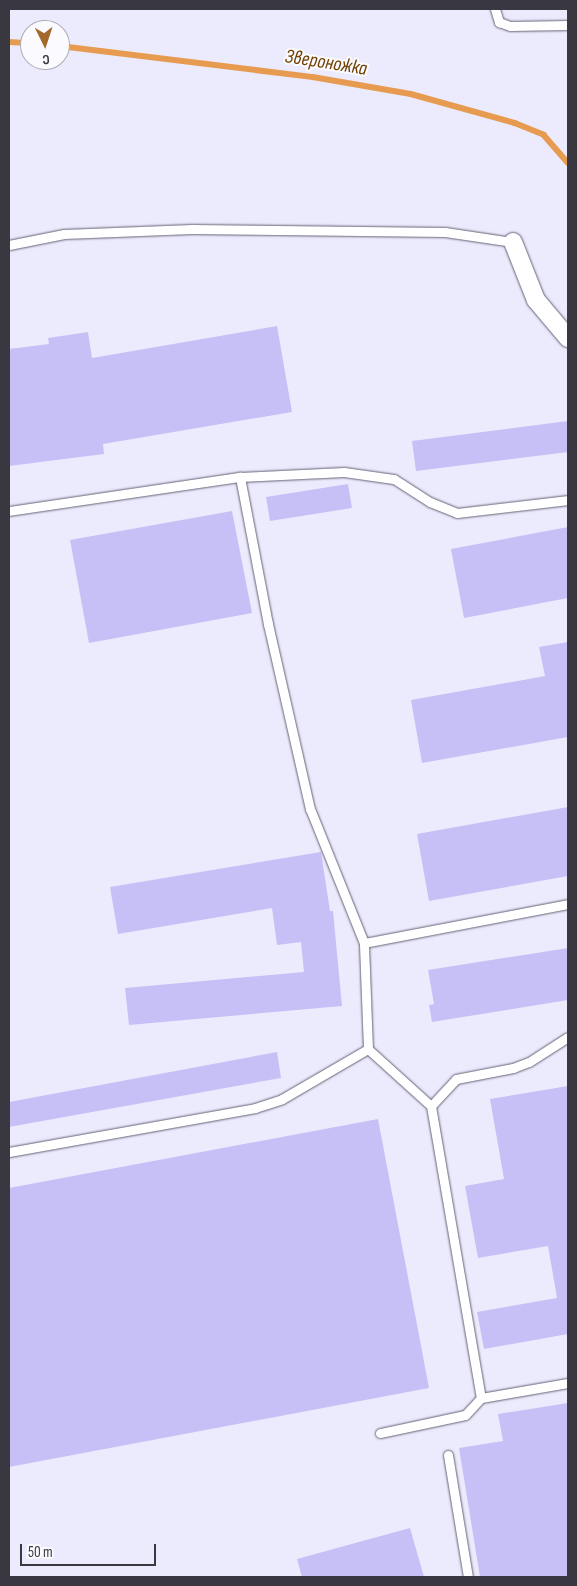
<!DOCTYPE html>
<html>
<head>
<meta charset="utf-8">
<style>
	body { margin:0 }
	#map { position:relative; width:577px; height:1586px; overflow:hidden; background:#ecebfd; font-family:"Sofia Sans Condensed",sans-serif }
	div>[style] { position:absolute }
	.stream>* { height:5.5px; margin:-2.75px; padding:0 2.75px; transform-origin:2.75px; border-radius:2.75px; background:#e69b51 }
	.building>* { inset:0; background:#c6c0f7 }
	.roads { filter:drop-shadow(0 0 1px #646276) drop-shadow(0 0 1px #646276) }
	.lane>* { height:9px; margin:-4.5px; padding:0 4.5px; transform-origin:4.5px; border-radius:4.5px; background:#fff }
	.street>* { height:18px; margin:-9px; padding:0 9px; transform-origin:9px; border-radius:9px; background:#fff }
	span { translate:-50% -50%; white-space:nowrap; text-align:center; line-height:1.15; -webkit-text-stroke:4px #fafaff; paint-order:stroke }
	.water-label { font-size:20px; color:#6f3f00; font-style:italic }
	.frame { position:absolute; inset:0; border:10px solid #393841; pointer-events:none }
	.north { position:absolute; left:20px; top:20px; width:50px; height:50px; box-sizing:border-box; background:#fafaff; border:1px solid #adacb3; border-radius:50%; rotate:176deg; font-size:14px; font-weight:700; line-height:20px; text-align:center; color:#393841 }
	.north::after { content:''; display:block; margin:auto; width:18px; height:22px; background:#a4682a; clip-path:polygon(50% 0,100% 100%,50% 72%,0 100%) }
	.scale { position:absolute; left:20px; top:1544px; width:136px; height:22px; box-sizing:border-box; border:2px solid #393841; border-top:0; padding-left:6px; font-size:15px; line-height:18px; white-space:nowrap; color:#393841; -webkit-text-stroke:4px #fafaff; paint-order:stroke }
</style>
</head>
<body>
<div id="map">
	<div class="stream">
		<i style="left:9px;top:42px;width:21px;rotate:3deg"></i>
		<i style="left:60px;top:46px;width:255px;rotate:7deg"></i>
		<i style="left:313px;top:77px;width:99px;rotate:9.8deg"></i>
		<i style="left:411px;top:94px;width:108px;rotate:15.6deg"></i>
		<i style="left:515px;top:123px;width:31px;rotate:22deg"></i>
		<i style="left:544px;top:135px;width:37px;rotate:49deg"></i>
	</div>
	<div class="building">
		<i style="clip-path:polygon(277px 326px,292px 412px,103px 444px,104px 454px,9px 466px,9px 349px,49px 344px,48px 338px,88px 332px,92px 358px)"></i>
		<i style="clip-path:polygon(568px 421px,568px 452px,416px 471px,412px 441px)"></i>
		<i style="clip-path:polygon(348px 484px,352px 508px,270px 521px,266px 497px)"></i>
		<i style="clip-path:polygon(232px 511px,252px 613px,89px 643px,70px 540px)"></i>
		<i style="clip-path:polygon(568px 527px,568px 598px,464px 618px,451px 549px)"></i>
		<i style="clip-path:polygon(568px 642px,568px 737px,422px 763px,411px 700px,545px 676px,539px 647px)"></i>
		<i style="clip-path:polygon(568px 807px,568px 876px,429px 901px,417px 834px)"></i>
		<i style="clip-path:polygon(321px 852px,330px 911px,333px 911px,342px 1006px,129px 1025px,125px 988px,304px 972px,301px 942px,277px 945px,272px 908px,118px 934px,110px 887px)"></i>
		<i style="clip-path:polygon(568px 948px,568px 1000px,432px 1022px,429px 1005px,434px 1004px,428px 970px)"></i>
		<i style="clip-path:polygon(277px 1052px,281px 1078px,9px 1127px,9px 1102px)"></i>
		<i style="clip-path:polygon(568px 1086px,568px 1334px,484px 1349px,477px 1312px,557px 1298px,548px 1246px,478px 1258px,465px 1186px,504px 1179px,490px 1099px)"></i>
		<i style="clip-path:polygon(378px 1119px,429px 1388px,9px 1467px,9px 1188px)"></i>
		<i style="clip-path:polygon(568px 1403px,568px 1577px,480px 1577px,459px 1448px,503px 1441px,498px 1414px)"></i>
		<i style="clip-path:polygon(410px 1528px,424px 1577px,302px 1577px,297px 1559px)"></i>
	</div>
	<div class="roads">
		<div class="lane">
			<i style="left:495px;top:9px;width:14px;rotate:73deg"></i>
			<i style="left:499px;top:22px;width:12px;rotate:20deg"></i>
			<i style="left:510px;top:26px;width:58px;rotate:-1deg"></i>
			<i style="left:9px;top:245px;width:56px;rotate:-11.3deg"></i>
			<i style="left:64px;top:234px;width:128px;rotate:-2.2deg"></i>
			<i style="left:192px;top:229px;width:253px;rotate:0.7deg"></i>
			<i style="left:445px;top:232px;width:69px;rotate:8.4deg"></i>
			<i style="left:9px;top:511px;width:233px;rotate:-8.4deg"></i>
			<i style="left:364px;top:943px;width:144px;rotate:-111.9deg"></i>
			<i style="left:310px;top:809px;width:190px;rotate:-102.8deg"></i>
			<i style="left:268px;top:624px;width:150px;rotate:-100.8deg"></i>
			<i style="left:240px;top:477px;width:104px;rotate:-2.8deg"></i>
			<i style="left:344px;top:472px;width:50px;rotate:8deg"></i>
			<i style="left:394px;top:479px;width:43px;rotate:32.6deg"></i>
			<i style="left:430px;top:502px;width:29px;rotate:22deg"></i>
			<i style="left:457px;top:513px;width:112px;rotate:-6.7deg"></i>
			<i style="left:368px;top:1049px;width:106px;rotate:-92.2deg"></i>
			<i style="left:364px;top:943px;width:208px;rotate:-10.8deg"></i>
			<i style="left:431px;top:1106px;width:37px;rotate:-47deg"></i>
			<i style="left:456px;top:1079px;width:58px;rotate:-10.9deg"></i>
			<i style="left:513px;top:1068px;width:17px;rotate:-21deg"></i>
			<i style="left:529px;top:1062px;width:46px;rotate:-32.7deg"></i>
			<i style="left:9px;top:1152px;width:250px;rotate:-10.1deg"></i>
			<i style="left:255px;top:1108px;width:28px;rotate:-18deg"></i>
			<i style="left:282px;top:1099px;width:99px;rotate:-30.2deg"></i>
			<i style="left:368px;top:1049px;width:85px;rotate:42.1deg"></i>
			<i style="left:431px;top:1106px;width:296px;rotate:80.3deg"></i>
			<i style="left:481px;top:1398px;width:23px;rotate:133deg"></i>
			<i style="left:465px;top:1415px;width:87px;rotate:168deg"></i>
			<i style="left:481px;top:1398px;width:88px;rotate:-9.8deg"></i>
			<i style="left:448px;top:1455px;width:124px;rotate:80.7deg"></i>
		</div>
		<div class="street">
			<i style="left:513px;top:242px;width:62px;rotate:68.4deg"></i>
			<i style="left:536px;top:300px;width:50px;rotate:49.9deg"></i>
		</div>
	</div>
	<div class="water-label">
		<span style="left:326px;top:63px;rotate:9deg">Звероножка</span>
	</div>
	<div class="frame"></div>
	<div class="north">С</div>
	<div class="scale">50 m</div>
</div>
</body>
</html>
